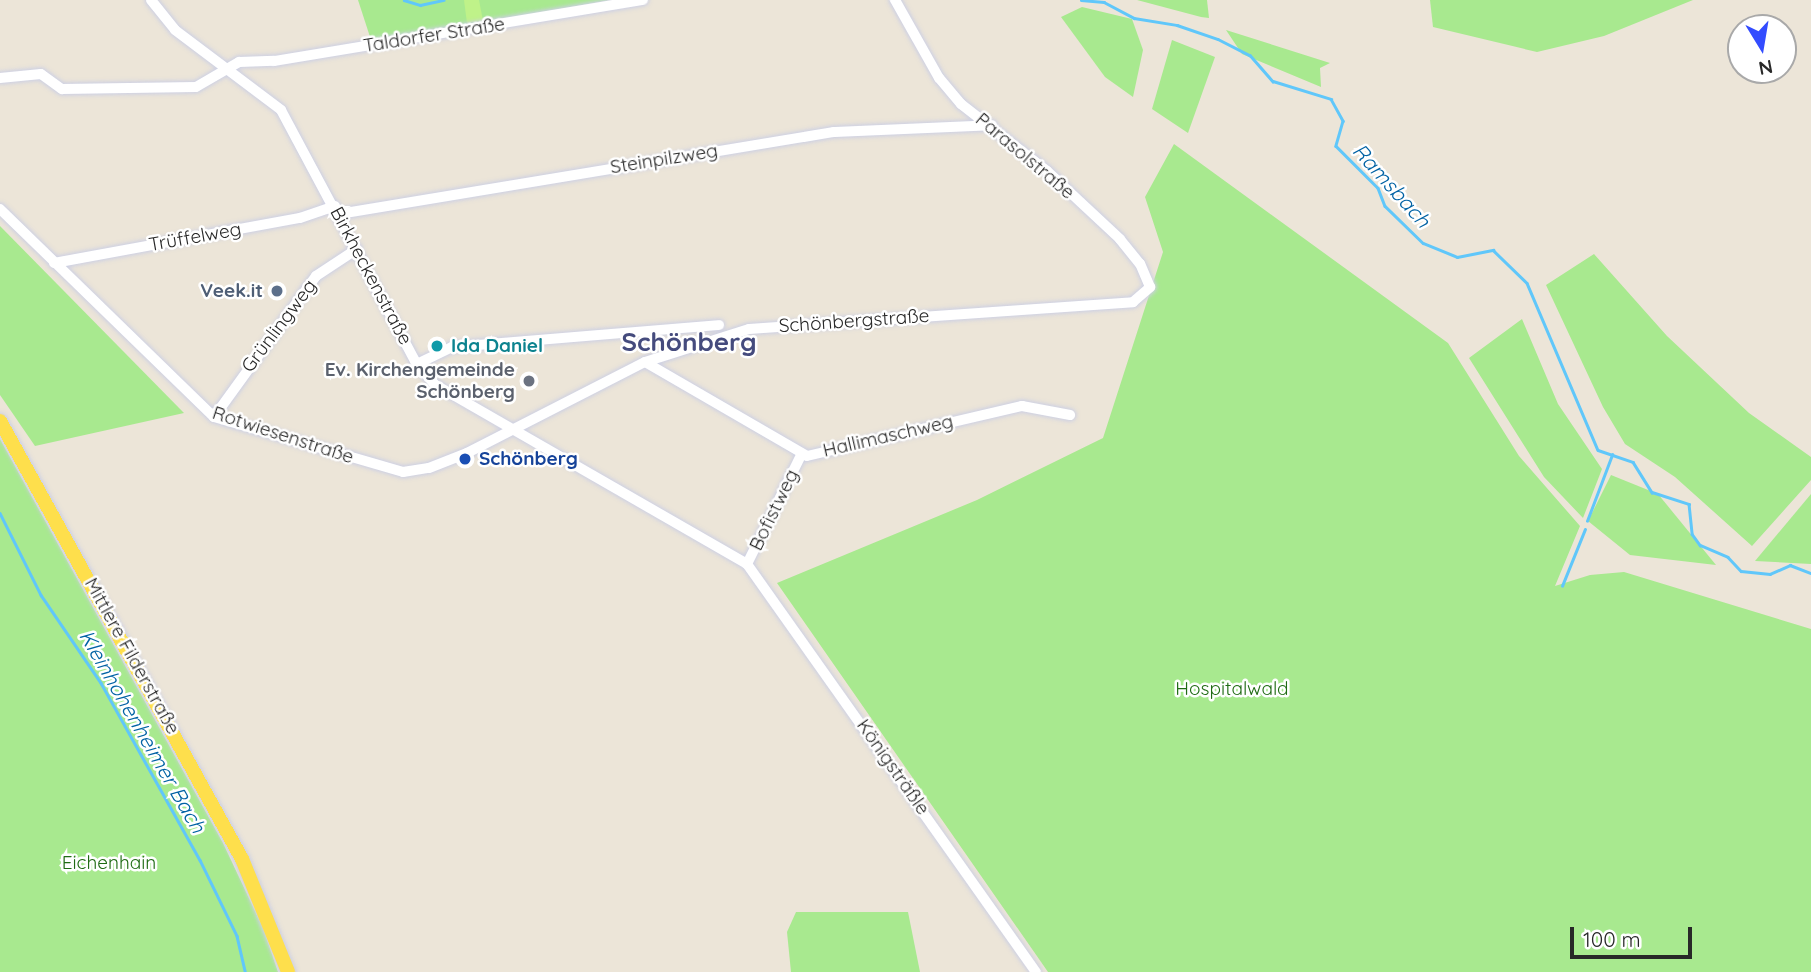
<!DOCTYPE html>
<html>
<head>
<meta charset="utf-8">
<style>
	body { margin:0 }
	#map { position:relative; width:1811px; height:972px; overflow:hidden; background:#ece5d8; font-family:Quicksand,sans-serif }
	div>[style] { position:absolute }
	.green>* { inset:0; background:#a8e98f }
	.pitch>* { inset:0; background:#bff289 }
	.stream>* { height:2.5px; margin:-1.25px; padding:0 1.25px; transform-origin:1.25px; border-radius:1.25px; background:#60c7fa }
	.roads { filter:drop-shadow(0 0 2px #cdd0e3) drop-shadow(0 0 2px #cdd0e3) }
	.minor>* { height:10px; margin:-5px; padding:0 5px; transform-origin:5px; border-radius:5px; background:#fff }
	.major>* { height:14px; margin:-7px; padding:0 7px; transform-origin:7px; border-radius:7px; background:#fedf4c }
	.dots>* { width:19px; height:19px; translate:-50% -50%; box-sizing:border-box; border:4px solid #fff; border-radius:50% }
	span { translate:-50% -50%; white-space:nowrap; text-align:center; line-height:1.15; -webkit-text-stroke:5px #fff; paint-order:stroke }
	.street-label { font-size:19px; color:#282828 }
	.service-label { font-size:19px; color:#4e5e75; font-weight:700 }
	.right { translate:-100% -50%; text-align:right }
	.culture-label { font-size:19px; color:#0d838f; font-weight:700 }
	.left { translate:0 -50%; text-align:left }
	.worship-label { font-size:19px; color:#5b616d; font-weight:700 }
	.transit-label { font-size:19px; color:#164399; font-weight:700 }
	.park-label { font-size:19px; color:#1f6b13 }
	.water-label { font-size:21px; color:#0162a4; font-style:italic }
	.district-label { font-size:26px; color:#454b7d; font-weight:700 }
	.north { position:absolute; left:1727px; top:14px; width:70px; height:70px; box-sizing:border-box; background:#fff; border:2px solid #a9a9a9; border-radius:50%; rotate:169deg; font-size:19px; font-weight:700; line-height:28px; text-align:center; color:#282828 }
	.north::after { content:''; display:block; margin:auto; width:24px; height:32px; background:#334cff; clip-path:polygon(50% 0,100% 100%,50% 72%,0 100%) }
	.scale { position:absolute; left:1570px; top:927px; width:122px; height:32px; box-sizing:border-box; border:4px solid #282828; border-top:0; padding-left:9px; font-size:21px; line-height:24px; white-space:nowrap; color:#282828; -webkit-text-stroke:5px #fff; paint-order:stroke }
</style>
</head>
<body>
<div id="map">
	<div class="green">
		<i style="clip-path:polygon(358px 0,610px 0,372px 43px)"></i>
		<i style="clip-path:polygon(1137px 0,1207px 0,1209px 18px,1201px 17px)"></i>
		<i style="clip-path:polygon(1430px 0,1693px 0,1604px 36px,1537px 52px,1433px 27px)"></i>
		<i style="clip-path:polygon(1082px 7px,1132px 19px,1143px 50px,1133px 97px,1105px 77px,1061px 17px)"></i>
		<i style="clip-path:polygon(1226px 30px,1330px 63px,1320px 68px,1321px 87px,1242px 54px)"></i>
		<i style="clip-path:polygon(1172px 40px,1215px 57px,1188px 133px,1152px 109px)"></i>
		<i style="clip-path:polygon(1174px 144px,1448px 343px,1519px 456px,1580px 526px,1555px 586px,1590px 575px,1624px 572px,1811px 629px,1811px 972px,1048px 972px,777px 583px,977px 500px,1103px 438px,1163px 252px,1145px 197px)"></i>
		<i style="clip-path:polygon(0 226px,184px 413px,35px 446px,0 395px)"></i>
		<i style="clip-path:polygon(1594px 254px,1667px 336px,1749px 413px,1811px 457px,1811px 480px,1752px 546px,1675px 477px,1625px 444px,1603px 407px,1546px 285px)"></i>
		<i style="clip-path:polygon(1522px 319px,1558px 404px,1602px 469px,1583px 518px,1544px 477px,1469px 358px)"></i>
		<i style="clip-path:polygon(0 439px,223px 843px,263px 928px,278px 972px,0 972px)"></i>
		<i style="clip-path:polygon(1611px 475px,1658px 494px,1716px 565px,1630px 555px,1588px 521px)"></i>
		<i style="clip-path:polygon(1811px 494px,1811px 564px,1755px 561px)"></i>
		<i style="clip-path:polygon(796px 912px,908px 912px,920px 972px,791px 972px,787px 932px)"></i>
	</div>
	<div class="pitch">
		<i style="clip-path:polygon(464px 0,479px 0,483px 21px,467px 23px)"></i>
	</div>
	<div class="stream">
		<i style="left:404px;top:0;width:17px;rotate:17deg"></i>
		<i style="left:420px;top:5px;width:24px;rotate:-12deg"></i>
		<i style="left:1081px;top:0;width:23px;rotate:5deg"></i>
		<i style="left:1104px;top:2px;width:34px;rotate:28deg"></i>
		<i style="left:1134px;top:18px;width:44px;rotate:9.2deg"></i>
		<i style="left:1177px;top:25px;width:43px;rotate:18.9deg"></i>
		<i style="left:1218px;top:39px;width:36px;rotate:27deg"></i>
		<i style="left:1250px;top:55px;width:35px;rotate:49deg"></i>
		<i style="left:1273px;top:81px;width:61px;rotate:17.2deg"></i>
		<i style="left:1331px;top:99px;width:25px;rotate:61deg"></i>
		<i style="left:1343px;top:121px;width:26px;rotate:106deg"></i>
		<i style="left:1336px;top:146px;width:59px;rotate:45deg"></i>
		<i style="left:1378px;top:188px;width:19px;rotate:69deg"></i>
		<i style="left:1385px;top:206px;width:53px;rotate:44.2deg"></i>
		<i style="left:1423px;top:243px;width:37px;rotate:22deg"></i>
		<i style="left:1457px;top:257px;width:37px;rotate:-11deg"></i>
		<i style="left:1493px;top:250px;width:47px;rotate:44.1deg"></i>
		<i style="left:1527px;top:283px;width:181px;rotate:67deg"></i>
		<i style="left:1598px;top:450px;width:37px;rotate:19deg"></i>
		<i style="left:1633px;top:462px;width:36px;rotate:58deg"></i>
		<i style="left:1652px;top:492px;width:39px;rotate:18deg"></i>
		<i style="left:1689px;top:504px;width:30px;rotate:84deg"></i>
		<i style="left:1692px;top:534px;width:14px;rotate:54deg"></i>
		<i style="left:1700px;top:545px;width:30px;rotate:23deg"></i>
		<i style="left:1728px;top:557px;width:19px;rotate:47deg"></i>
		<i style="left:1741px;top:571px;width:29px;rotate:6deg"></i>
		<i style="left:1770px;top:574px;width:22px;rotate:-24deg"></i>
		<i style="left:1790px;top:565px;width:22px;rotate:21deg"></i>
		<i style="left:0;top:513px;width:92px;rotate:63.4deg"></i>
		<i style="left:41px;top:595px;width:107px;rotate:55.7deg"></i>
		<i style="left:101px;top:683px;width:203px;rotate:60.8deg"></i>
		<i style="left:200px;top:860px;width:85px;rotate:64deg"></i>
		<i style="left:237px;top:936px;width:37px;rotate:77deg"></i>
		<i style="left:1587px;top:521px;width:71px;rotate:-69.3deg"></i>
		<i style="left:1562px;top:586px;width:61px;rotate:-68deg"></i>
	</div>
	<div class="roads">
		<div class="minor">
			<i style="left:151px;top:0;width:38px;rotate:51deg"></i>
			<i style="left:175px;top:30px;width:133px;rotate:37deg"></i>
			<i style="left:281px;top:110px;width:285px;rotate:61.9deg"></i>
			<i style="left:415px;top:361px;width:30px;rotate:50deg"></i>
			<i style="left:434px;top:384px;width:361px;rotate:29.9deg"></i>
			<i style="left:747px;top:564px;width:500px;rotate:54.7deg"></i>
			<i style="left:0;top:78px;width:41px;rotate:-5.6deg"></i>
			<i style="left:41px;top:74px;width:26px;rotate:36deg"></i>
			<i style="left:62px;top:89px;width:134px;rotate:-0.9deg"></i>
			<i style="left:196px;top:87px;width:50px;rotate:-30.2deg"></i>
			<i style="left:239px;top:62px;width:35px;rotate:-2deg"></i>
			<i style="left:274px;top:61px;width:374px;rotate:-9.4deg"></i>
			<i style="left:0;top:209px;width:298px;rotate:44.2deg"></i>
			<i style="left:214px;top:417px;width:197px;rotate:16.2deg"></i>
			<i style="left:403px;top:472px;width:26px;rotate:-9deg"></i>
			<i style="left:429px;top:468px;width:41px;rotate:-21.5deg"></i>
			<i style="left:467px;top:453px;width:200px;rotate:-27.1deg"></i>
			<i style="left:645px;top:362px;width:109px;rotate:-17.6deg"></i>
			<i style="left:749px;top:329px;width:385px;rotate:-4deg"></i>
			<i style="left:1133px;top:302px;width:23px;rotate:-41deg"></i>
			<i style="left:1150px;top:287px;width:25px;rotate:-113deg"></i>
			<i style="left:1140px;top:264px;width:32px;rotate:-129deg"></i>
			<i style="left:1120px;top:239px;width:100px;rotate:-137deg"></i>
			<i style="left:1047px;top:171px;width:109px;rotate:-142.1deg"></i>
			<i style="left:961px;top:104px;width:34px;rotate:-130deg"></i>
			<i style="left:939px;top:78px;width:90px;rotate:-119.4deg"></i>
			<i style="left:339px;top:214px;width:502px;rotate:-9.41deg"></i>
			<i style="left:834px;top:132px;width:158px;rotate:-2.5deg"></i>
			<i style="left:54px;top:263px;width:250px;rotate:-10.4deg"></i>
			<i style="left:300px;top:218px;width:37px;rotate:-19deg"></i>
			<i style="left:645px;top:362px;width:187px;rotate:30.1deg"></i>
			<i style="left:807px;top:456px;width:221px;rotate:-13.1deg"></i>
			<i style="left:1022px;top:406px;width:49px;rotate:10.6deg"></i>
			<i style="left:417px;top:364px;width:39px;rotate:-26deg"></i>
			<i style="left:452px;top:347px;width:268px;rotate:-4.7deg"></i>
			<i style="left:214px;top:417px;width:174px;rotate:-54.1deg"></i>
			<i style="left:316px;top:276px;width:49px;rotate:-33.4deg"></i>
			<i style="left:747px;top:564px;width:122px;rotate:-63.6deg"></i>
		</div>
		<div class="major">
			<i style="left:0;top:421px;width:500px;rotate:61.08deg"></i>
			<i style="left:242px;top:859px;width:122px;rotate:67.8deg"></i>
		</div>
	</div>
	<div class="dots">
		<i style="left:277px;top:291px;background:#5c6f8a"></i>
		<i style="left:437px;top:346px;background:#0f9aa8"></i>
		<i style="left:529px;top:381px;background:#6b7280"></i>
		<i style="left:465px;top:459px;background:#1a4fb4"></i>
	</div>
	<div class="street-label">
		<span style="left:434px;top:35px;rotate:-9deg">Taldorfer Straße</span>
		<span style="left:1025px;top:156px;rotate:40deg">Parasolstraße</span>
		<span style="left:664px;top:159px;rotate:-9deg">Steinpilzweg</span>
		<span style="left:195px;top:237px;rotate:-10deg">Trüffelweg</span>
		<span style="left:371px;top:276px;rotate:62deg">Birkheckenstraße</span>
		<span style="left:854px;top:321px;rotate:-4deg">Schönbergstraße</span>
		<span style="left:279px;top:326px;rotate:-53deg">Grünlingweg</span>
		<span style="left:283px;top:435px;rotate:18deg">Rotwiesenstraße</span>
		<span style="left:888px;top:436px;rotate:-13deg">Hallimaschweg</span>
		<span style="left:774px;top:510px;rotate:-64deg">Bofistweg</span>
		<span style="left:132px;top:656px;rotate:61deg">Mittlere Filderstraße</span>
		<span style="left:893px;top:767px;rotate:55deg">Königsträßle</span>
	</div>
	<div class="service-label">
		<span class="right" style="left:263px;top:291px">Veek.it</span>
	</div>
	<div class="culture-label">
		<span class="left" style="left:451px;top:346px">Ida Daniel</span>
	</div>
	<div class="worship-label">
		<span class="right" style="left:515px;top:381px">Ev. Kirchengemeinde<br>Schönberg</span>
	</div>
	<div class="transit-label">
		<span class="left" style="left:479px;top:459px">Schönberg</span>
	</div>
	<div class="park-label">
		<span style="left:1232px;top:689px">Hospitalwald</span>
		<span style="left:109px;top:863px">Eichenhain</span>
	</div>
	<div class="water-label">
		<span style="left:1392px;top:185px;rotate:48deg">Ramsbach</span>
		<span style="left:143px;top:731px;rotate:60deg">Kleinhohenheimer Bach</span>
	</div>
	<div class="district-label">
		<span style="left:689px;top:342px">Schönberg</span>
	</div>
	<div class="north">N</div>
	<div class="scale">100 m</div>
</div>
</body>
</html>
